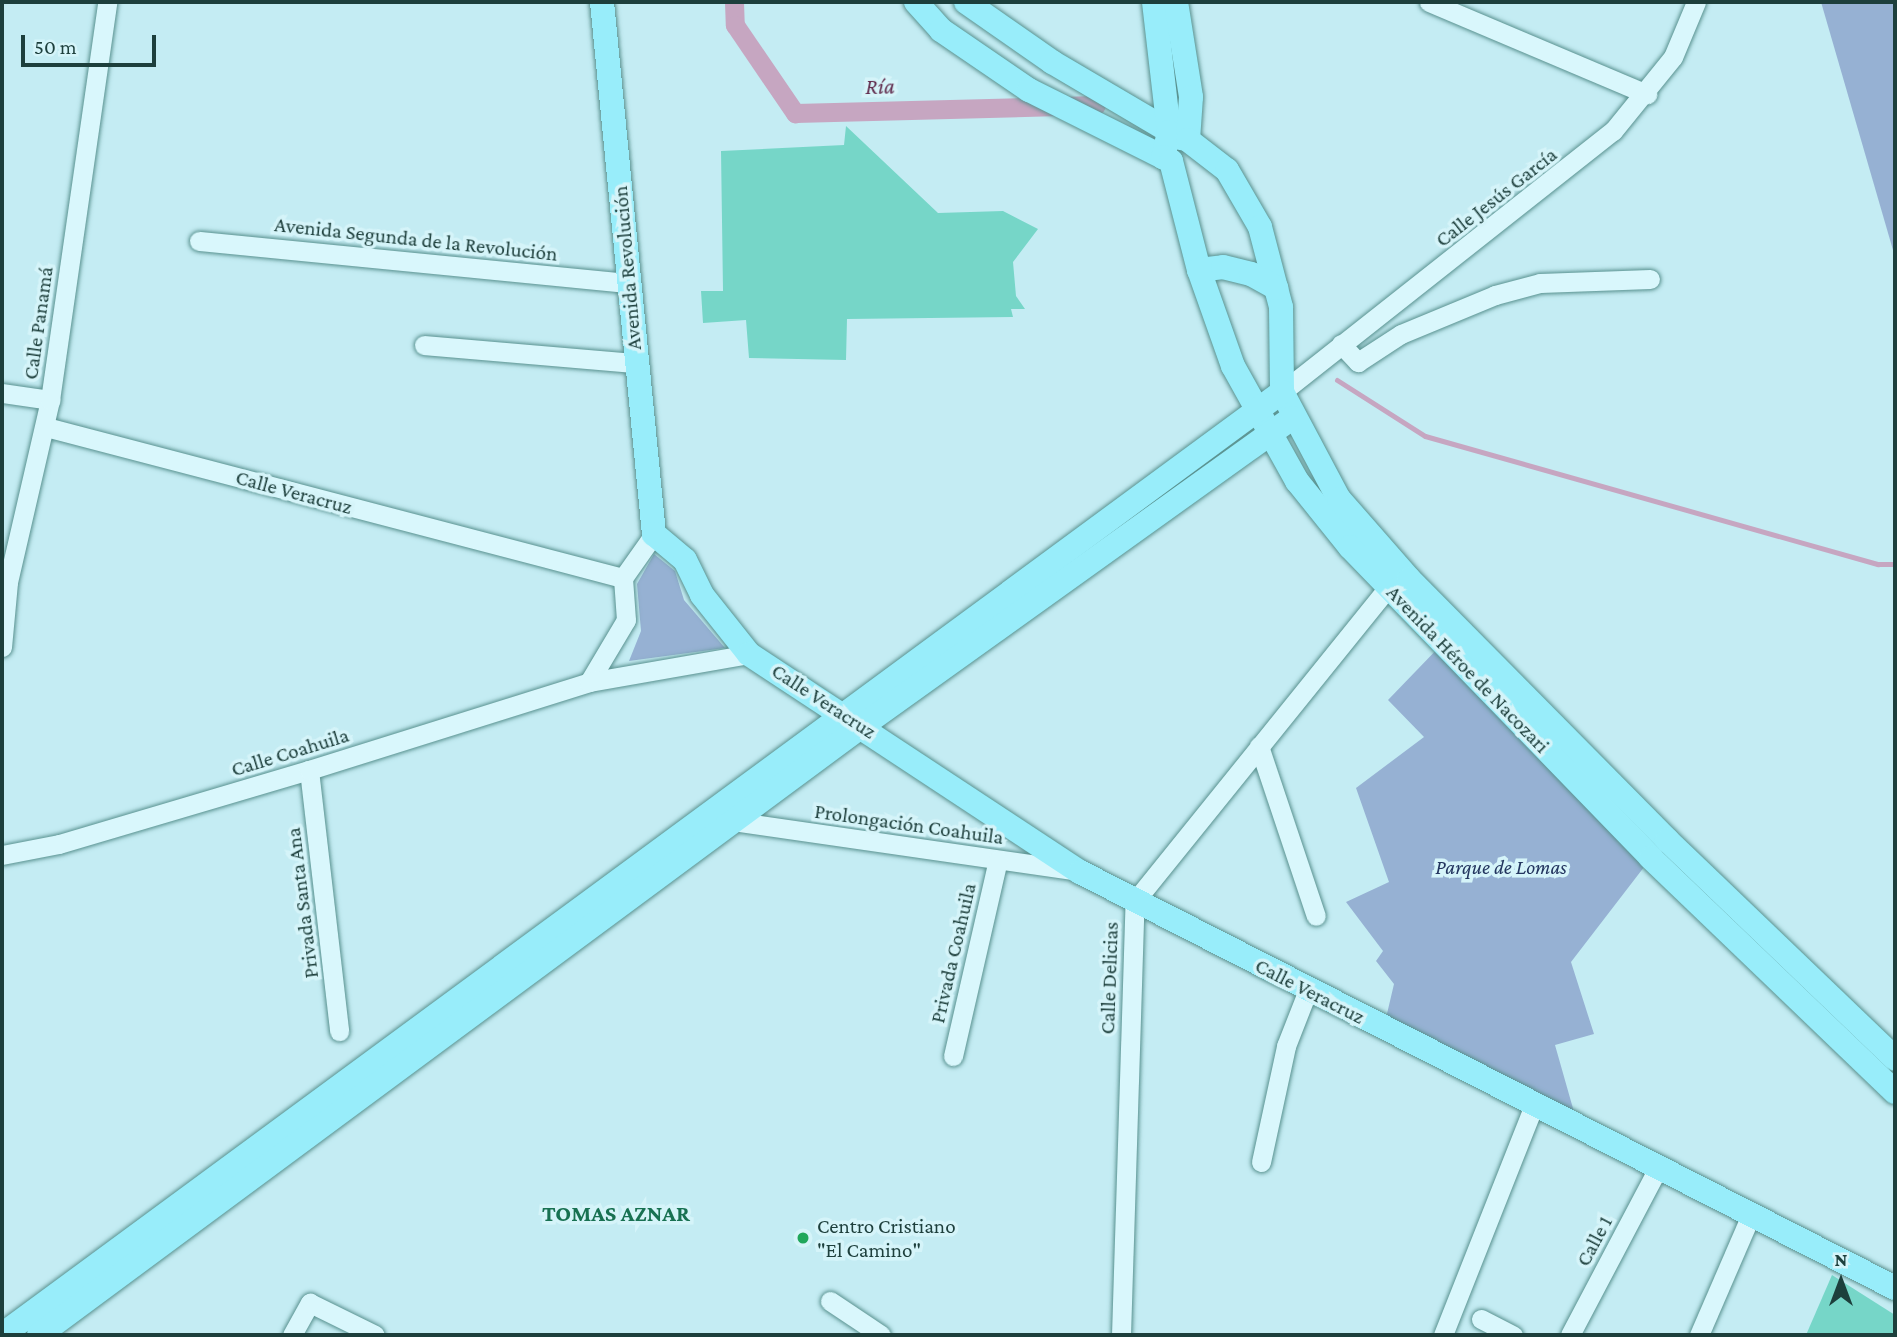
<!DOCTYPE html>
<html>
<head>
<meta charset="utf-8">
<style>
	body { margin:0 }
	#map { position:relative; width:1897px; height:1337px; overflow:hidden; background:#c4ecf3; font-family:"Crimson Pro",serif }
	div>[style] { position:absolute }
	.green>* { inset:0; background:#96b1d3 }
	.stream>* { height:5px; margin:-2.5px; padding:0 2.5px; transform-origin:2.5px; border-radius:2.5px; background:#c6a6c1 }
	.canal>* { height:19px; margin:-9.5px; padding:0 9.5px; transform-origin:9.5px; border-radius:9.5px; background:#c6a6c1 }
	.building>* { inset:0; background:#76d6c8 }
	.roads { filter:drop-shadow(0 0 2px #58918f) drop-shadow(0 0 2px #58918f) }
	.minor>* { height:19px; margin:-9.5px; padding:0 9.5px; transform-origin:9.5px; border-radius:9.5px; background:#d9f7fc }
	.major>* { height:24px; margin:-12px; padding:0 12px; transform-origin:12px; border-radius:12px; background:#98edfa }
	.dots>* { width:19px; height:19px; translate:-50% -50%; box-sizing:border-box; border:4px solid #d5f4f9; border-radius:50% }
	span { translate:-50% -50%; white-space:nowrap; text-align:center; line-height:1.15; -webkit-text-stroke:7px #d5f4f9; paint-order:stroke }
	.street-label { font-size:21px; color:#1d3f3c }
	.park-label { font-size:21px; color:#22345e; font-style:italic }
	.poi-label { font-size:21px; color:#1d3f3c }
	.left { translate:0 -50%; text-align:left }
	.water-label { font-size:23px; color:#602b4c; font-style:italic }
	.neighbourhood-label { font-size:23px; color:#187152; font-weight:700 }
	.frame { position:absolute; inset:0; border:4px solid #1d3f3c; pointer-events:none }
	.north { position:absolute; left:1806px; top:1246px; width:70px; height:70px; -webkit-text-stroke:5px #d5f4f9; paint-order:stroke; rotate:0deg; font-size:19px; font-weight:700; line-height:28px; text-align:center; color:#1d3f3c }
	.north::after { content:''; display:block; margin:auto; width:24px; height:32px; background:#1d3f3c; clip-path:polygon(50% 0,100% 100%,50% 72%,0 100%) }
	.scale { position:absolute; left:21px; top:35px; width:135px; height:32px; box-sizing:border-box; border:4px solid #1d3f3c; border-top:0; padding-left:9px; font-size:21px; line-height:24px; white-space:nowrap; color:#1d3f3c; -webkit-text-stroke:5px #d5f4f9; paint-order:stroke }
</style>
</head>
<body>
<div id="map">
	<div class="green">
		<i style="clip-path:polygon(1821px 2px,1895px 2px,1895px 257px)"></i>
		<i style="clip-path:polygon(654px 554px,675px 571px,684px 600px,725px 648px,629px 661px,641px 631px,637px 584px)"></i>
		<i style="clip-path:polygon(1443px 643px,1651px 858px,1571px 962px,1594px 1034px,1555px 1045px,1576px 1119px,1386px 1018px,1394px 984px,1376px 961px,1383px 951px,1346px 902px,1389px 882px,1356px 788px,1424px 737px,1388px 700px)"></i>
	</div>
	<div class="stream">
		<i style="left:1337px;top:380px;width:104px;rotate:32.5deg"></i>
		<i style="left:1425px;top:436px;width:471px;rotate:15.8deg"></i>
		<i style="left:1878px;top:564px;width:17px"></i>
	</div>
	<div class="canal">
		<i style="left:734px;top:2px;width:23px;rotate:88deg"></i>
		<i style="left:735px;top:25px;width:107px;rotate:55.7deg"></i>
		<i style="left:795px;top:113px;width:301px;rotate:-1.5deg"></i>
	</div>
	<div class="building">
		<i style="clip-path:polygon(846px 126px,938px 213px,1003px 211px,1038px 229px,1013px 262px,1016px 296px,1025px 309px,1011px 309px,1013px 317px,847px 319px,846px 360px,749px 358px,746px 320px,703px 323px,701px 291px,723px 291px,721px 151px,844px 145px)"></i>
		<i style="clip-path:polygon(1832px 1275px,1895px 1315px,1895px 1335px,1806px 1335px)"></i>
	</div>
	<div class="roads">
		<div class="minor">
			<i style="left:1429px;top:2px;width:237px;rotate:22.9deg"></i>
			<i style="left:199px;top:241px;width:431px;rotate:5.6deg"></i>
			<i style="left:1341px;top:344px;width:25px;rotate:47deg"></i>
			<i style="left:1358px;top:362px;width:51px;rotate:-33.1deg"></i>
			<i style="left:1401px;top:334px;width:102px;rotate:-22.5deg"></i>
			<i style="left:1495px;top:295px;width:47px;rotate:-14.9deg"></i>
			<i style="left:1540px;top:283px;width:110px;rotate:-2.1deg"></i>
			<i style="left:424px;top:345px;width:213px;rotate:4.9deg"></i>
			<i style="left:1282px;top:392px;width:422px;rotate:-38.3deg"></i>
			<i style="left:1613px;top:131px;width:95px;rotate:-51deg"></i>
			<i style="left:1673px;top:57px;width:60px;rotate:-67.3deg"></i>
			<i style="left:2px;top:393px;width:49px;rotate:8.3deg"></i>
			<i style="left:46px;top:427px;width:596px;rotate:14.67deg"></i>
			<i style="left:623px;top:578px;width:54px;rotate:-54.8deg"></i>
			<i style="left:2px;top:647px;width:65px;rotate:-84.7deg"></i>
			<i style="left:8px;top:582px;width:187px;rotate:-77deg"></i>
			<i style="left:50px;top:400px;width:402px;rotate:-81.8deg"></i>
			<i style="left:589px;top:682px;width:72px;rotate:-59.2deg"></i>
			<i style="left:626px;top:620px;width:42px;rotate:-94.1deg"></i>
			<i style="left:1259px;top:746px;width:179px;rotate:71.5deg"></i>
			<i style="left:309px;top:770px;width:263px;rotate:83.4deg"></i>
			<i style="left:732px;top:821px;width:349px;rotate:8.2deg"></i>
			<i style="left:2px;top:855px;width:58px;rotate:-10.9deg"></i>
			<i style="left:59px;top:844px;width:261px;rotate:-16.5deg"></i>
			<i style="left:309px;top:770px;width:294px;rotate:-17.4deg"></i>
			<i style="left:589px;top:682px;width:162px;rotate:-9.9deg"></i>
			<i style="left:953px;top:1056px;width:201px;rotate:-77.1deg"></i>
			<i style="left:1261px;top:1162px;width:119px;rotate:-77.8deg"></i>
			<i style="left:1286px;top:1046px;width:60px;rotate:-68.6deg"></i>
			<i style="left:830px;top:1301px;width:61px;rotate:33.7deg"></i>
			<i style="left:1481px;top:1319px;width:36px;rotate:27deg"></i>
			<i style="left:292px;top:1335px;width:37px;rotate:-61deg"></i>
			<i style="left:310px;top:1303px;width:72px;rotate:26.2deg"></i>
			<i style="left:1121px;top:1335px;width:434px;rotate:-88.2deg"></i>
			<i style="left:1135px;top:901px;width:405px;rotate:-51.1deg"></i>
			<i style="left:1389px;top:586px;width:14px;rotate:-17deg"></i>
			<i style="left:1443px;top:1335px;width:247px;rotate:-68.4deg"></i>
			<i style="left:1570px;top:1335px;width:189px;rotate:-62.2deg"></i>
			<i style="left:1699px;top:1335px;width:131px;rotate:-66.6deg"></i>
		</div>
		<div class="major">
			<i style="left:602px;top:2px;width:535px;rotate:84.42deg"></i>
			<i style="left:654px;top:534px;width:40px;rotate:40deg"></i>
			<i style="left:685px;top:560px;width:39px;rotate:64deg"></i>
			<i style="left:702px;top:595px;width:75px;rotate:51.5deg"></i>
			<i style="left:749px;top:654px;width:396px;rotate:33.4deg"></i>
			<i style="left:1080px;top:872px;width:915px;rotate:27.04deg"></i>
			<i style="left:916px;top:2px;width:38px;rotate:48deg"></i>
			<i style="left:941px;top:30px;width:107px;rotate:34.3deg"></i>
			<i style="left:1029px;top:90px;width:150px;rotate:26.6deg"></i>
			<i style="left:966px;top:2px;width:105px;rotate:34.9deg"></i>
			<i style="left:1052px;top:62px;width:150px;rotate:30.5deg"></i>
			<i style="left:1154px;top:2px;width:131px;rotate:83.4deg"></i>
			<i style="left:1169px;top:132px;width:26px;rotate:103deg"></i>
			<i style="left:1163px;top:157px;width:9px;rotate:27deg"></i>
			<i style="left:1171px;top:161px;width:113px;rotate:75.6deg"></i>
			<i style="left:1199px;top:270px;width:102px;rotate:70.5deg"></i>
			<i style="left:1233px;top:366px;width:132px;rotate:60.9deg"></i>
			<i style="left:1297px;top:481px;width:85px;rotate:51.2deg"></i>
			<i style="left:1350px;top:547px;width:433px;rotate:45.9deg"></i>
			<i style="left:1651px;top:858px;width:338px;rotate:43.8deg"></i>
			<i style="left:1176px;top:2px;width:96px;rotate:81deg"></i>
			<i style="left:1191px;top:97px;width:43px;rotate:94deg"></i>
			<i style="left:1188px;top:140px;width:49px;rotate:37.6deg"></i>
			<i style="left:1227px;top:170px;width:66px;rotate:59.9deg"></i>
			<i style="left:1260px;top:227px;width:83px;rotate:75.3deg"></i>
			<i style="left:1281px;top:307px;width:85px;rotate:89.3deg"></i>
			<i style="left:1282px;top:392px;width:121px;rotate:62deg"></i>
			<i style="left:1339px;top:499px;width:106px;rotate:48.8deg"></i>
			<i style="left:1409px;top:579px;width:367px;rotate:45.3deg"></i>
			<i style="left:1667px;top:840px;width:316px;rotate:43.8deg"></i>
			<i style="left:1199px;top:270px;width:24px;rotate:-7deg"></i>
			<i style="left:1223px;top:267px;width:29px;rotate:14deg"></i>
			<i style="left:1251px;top:274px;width:29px;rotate:29deg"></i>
			<i style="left:2px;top:1335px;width:1590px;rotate:-36.38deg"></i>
			<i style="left:39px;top:1335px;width:1024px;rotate:-36.5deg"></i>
			<i style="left:862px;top:726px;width:529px;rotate:-35.61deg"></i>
		</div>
	</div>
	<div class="dots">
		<i style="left:803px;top:1238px;background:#20a75b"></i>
	</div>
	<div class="street-label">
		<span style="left:1496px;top:197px;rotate:-38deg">Calle Jesús García</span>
		<span style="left:416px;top:239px;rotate:6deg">Avenida Segunda de la Revolución</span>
		<span style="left:627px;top:268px;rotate:-95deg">Avenida Revolución</span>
		<span style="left:38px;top:323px;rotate:-82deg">Calle Panamá</span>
		<span style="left:294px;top:492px;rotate:15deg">Calle Veracruz</span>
		<span style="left:1468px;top:669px;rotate:46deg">Avenida Héroe de Nacozari</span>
		<span style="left:824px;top:701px;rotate:33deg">Calle Veracruz</span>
		<span style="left:290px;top:752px;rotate:-17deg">Calle Coahuila</span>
		<span style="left:909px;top:824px;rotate:8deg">Prolongación Coahuila</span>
		<span style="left:302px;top:903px;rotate:-97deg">Privada Santa Ana</span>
		<span style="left:953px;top:953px;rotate:-77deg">Privada Coahuila</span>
		<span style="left:1109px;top:978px;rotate:-88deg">Calle Delicias</span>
		<span style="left:1310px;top:991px;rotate:27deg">Calle Veracruz</span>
		<span style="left:1594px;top:1241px;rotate:-62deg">Calle 1</span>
	</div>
	<div class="park-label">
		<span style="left:1501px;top:867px">Parque de Lomas</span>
	</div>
	<div class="poi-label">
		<span class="left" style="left:817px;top:1238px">Centro Cristiano<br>"El Camino"</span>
	</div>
	<div class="water-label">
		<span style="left:880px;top:86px;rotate:-1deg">Ría</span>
	</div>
	<div class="neighbourhood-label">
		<span style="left:616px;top:1213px">TOMAS AZNAR</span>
	</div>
	<div class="frame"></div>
	<div class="north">N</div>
	<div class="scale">50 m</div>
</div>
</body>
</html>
